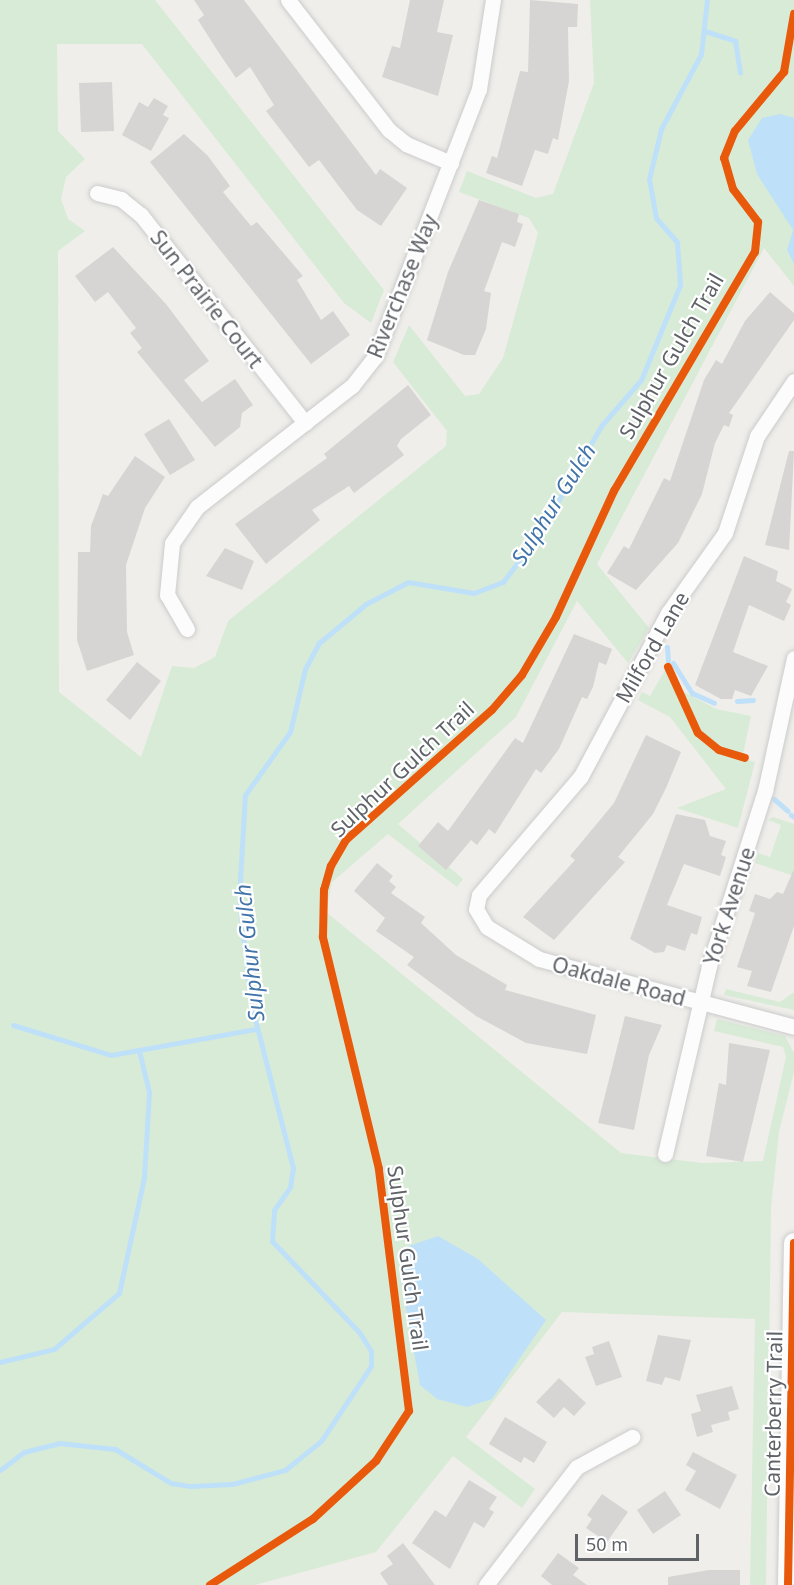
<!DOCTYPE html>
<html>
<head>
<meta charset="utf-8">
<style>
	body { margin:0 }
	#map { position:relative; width:794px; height:1585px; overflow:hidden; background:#efeeea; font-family:"Noto Sans",sans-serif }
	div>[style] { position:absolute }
	.green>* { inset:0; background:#d8ebd6 }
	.water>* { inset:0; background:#bfe0f9 }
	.stream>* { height:5px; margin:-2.5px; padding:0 2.5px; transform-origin:2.5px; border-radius:2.5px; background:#bfe0f9 }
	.building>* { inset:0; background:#d6d5d3 }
	.roads { filter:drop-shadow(0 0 2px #cbcccc) drop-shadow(0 0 2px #cbcccc) }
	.minor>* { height:15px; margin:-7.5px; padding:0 7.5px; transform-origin:7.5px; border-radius:7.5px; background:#fdfcfc }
	.tertiary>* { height:20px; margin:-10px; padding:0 10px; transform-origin:10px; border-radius:10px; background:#fdfcfc }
	.cycleway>* { height:8px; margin:-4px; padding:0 4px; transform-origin:4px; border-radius:4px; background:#e8590c }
	span { translate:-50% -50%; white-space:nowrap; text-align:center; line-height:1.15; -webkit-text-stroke:4.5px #fff; paint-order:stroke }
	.street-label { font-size:21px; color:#5f6368 }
	.water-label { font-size:22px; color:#4174aa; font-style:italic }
	.scale { position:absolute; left:575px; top:1534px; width:124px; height:27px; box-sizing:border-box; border:3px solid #5f6368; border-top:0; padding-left:8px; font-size:18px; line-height:21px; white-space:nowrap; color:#5f6368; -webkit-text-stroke:4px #fff; paint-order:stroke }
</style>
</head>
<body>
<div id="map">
	<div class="green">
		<i style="clip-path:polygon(0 0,155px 0,384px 290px,371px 323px,344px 303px,142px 44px,57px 44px,58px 131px,85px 159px,66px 177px,61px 199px,68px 219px,85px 231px,58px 251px,59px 692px,141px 757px,172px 666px,194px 668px,215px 657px,228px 621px,446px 446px,447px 431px,393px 362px,409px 325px,465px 396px,479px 394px,503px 358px,538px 233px,529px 218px,459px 192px,467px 171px,536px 198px,553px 194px,594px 83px,590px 0,794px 0,794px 286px,764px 248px,597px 564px,649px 628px,628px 663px,577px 601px,516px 717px,398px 824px,463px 879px,457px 887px,388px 834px,332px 882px,326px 912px,621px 1153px,702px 1163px,763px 1161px,786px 1057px,783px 1047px,714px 1031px,717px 1019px,785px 1036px,794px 1053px,794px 1072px,779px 1132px,771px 1208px,766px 1585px,750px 1585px,755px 1319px,562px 1312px,466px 1437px,535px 1489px,522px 1508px,453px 1456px,376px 1552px,255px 1585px,0 1585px)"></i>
		<i style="clip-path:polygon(665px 670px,684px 692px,716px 709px,751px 716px,742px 759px,755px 762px,738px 828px,677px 808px,726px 789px,670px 717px,638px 700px,642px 692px,650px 696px)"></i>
		<i style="clip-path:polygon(773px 817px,794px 824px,794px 876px,755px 863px,758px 853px,770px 857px,781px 825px,768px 820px)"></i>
		<i style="clip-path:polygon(726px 989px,780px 1002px,794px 992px,794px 1010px,724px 995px)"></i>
	</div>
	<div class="water">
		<i style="clip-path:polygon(780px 114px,794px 118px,794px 264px,787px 250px,793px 230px,757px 174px,748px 140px,762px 118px)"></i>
		<i style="clip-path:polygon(438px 1236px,478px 1259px,546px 1320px,492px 1399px,467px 1407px,437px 1399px,420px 1385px,400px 1275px,403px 1248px)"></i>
	</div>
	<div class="stream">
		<i style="left:705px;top:31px;width:32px;rotate:18deg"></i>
		<i style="left:735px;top:41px;width:32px;rotate:81deg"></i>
		<i style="left:667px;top:647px;width:14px;rotate:86deg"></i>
		<i style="left:673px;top:663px;width:36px;rotate:58deg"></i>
		<i style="left:692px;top:693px;width:24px;rotate:24deg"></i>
		<i style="left:737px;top:701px;width:16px;rotate:-4deg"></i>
		<i style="left:774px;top:799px;width:18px;rotate:41deg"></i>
		<i style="left:791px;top:815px;width:4px;rotate:34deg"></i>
		<i style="left:13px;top:1025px;width:102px;rotate:17deg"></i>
		<i style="left:111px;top:1055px;width:147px;rotate:-10.2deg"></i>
		<i style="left:0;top:1362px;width:56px;rotate:-13.5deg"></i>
		<i style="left:54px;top:1349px;width:86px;rotate:-40.7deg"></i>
		<i style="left:119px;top:1293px;width:119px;rotate:-77.8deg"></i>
		<i style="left:144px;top:1177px;width:85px;rotate:-86.6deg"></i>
		<i style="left:149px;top:1092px;width:42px;rotate:-103.7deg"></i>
		<i style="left:0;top:1470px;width:30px;rotate:-37deg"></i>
		<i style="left:24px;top:1452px;width:36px;rotate:-14deg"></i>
		<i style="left:59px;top:1443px;width:56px;rotate:6.1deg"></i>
		<i style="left:115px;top:1449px;width:66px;rotate:31.3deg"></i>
		<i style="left:171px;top:1483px;width:20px;rotate:9deg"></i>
		<i style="left:191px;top:1486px;width:41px;rotate:-2.8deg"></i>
		<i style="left:232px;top:1484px;width:55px;rotate:-14.8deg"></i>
		<i style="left:285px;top:1470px;width:46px;rotate:-38.9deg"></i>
		<i style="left:321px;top:1441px;width:90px;rotate:-56.3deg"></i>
		<i style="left:371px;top:1366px;width:15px;rotate:-90deg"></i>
		<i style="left:371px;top:1351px;width:22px;rotate:-122deg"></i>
		<i style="left:359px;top:1332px;width:126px;rotate:-133.7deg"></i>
		<i style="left:272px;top:1241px;width:31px;rotate:-86deg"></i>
		<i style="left:274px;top:1210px;width:28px;rotate:-55deg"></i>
		<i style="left:290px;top:1187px;width:19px;rotate:-81deg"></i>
		<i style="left:293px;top:1168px;width:174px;rotate:-104.3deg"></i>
		<i style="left:250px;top:999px;width:102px;rotate:-96.2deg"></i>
		<i style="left:239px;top:898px;width:103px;rotate:-86.7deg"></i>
		<i style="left:245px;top:795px;width:77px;rotate:-54.5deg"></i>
		<i style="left:290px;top:732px;width:65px;rotate:-76.6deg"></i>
		<i style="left:305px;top:669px;width:30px;rotate:-62deg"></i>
		<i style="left:319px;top:643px;width:61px;rotate:-39.7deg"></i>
		<i style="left:366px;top:604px;width:47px;rotate:-27.6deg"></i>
		<i style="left:408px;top:582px;width:67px;rotate:9.5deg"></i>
		<i style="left:474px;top:593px;width:31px;rotate:-21deg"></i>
		<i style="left:503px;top:582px;width:60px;rotate:-53.1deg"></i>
		<i style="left:539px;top:534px;width:125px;rotate:-60.1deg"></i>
		<i style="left:601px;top:426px;width:61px;rotate:-49deg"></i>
		<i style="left:641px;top:380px;width:103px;rotate:-67.7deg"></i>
		<i style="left:680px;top:285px;width:43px;rotate:-94deg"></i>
		<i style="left:677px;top:242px;width:32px;rotate:-131deg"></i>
		<i style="left:656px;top:218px;width:40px;rotate:-100deg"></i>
		<i style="left:649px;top:179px;width:51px;rotate:-76.5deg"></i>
		<i style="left:661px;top:129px;width:85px;rotate:-61.9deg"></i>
		<i style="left:701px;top:54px;width:54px;rotate:-83.7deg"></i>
	</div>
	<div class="building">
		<i style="clip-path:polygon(194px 0,244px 0,376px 175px,380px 169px,407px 188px,381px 226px,357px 210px,319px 160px,309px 167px,266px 111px,274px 105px,250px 67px,236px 78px,219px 53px,198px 20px,204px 15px)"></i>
		<i style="clip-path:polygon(410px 0,444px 0,437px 32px,453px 35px,438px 96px,382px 77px,392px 46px,400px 48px)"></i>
		<i style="clip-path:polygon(530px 0,578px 4px,577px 27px,568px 27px,569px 81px,558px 140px,553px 138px,548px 154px,535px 150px,522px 186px,486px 173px,492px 156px,497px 158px,520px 71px,528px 72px)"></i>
		<i style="clip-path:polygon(112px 82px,114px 131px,81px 132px,79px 83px)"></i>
		<i style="clip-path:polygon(154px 98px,168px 106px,163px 115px,169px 118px,151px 151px,122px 135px,139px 102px,148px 107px)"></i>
		<i style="clip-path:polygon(184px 134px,208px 156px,230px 186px,223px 192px,251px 226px,257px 222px,303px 276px,297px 280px,321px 320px,333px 311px,350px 335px,311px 364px,150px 162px)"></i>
		<i style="clip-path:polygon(479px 200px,519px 214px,517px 222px,523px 224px,515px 247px,502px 242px,484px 291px,491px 293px,486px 329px,475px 355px,464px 355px,427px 340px,448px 272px)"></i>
		<i style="clip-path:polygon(113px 247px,166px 304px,209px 361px,184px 380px,202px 402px,235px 379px,253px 405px,242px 413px,240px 427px,215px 447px,137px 352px,142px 348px,130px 333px,136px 328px,108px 292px,95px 302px,75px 276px)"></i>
		<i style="clip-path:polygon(770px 292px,794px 313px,794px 320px,729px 413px,733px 415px,729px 427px,724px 425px,715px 443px,702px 494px,678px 543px,636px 590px,607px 573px,624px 546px,629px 549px,664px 478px,670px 481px,704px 380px,716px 360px,722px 364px,745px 321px)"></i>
		<i style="clip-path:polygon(408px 385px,431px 415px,401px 439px,397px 446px,404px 455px,354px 493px,349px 486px,312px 510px,320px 520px,266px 564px,235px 524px,327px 458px,324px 454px)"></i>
		<i style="clip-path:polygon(169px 419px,195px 460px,170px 475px,144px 434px)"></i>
		<i style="clip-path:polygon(789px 451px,794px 451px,789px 550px,765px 545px)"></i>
		<i style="clip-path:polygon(135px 456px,165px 477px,145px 508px,126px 565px,127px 632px,134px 655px,87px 671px,77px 640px,78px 552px,90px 552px,91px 526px,103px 494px,108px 496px)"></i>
		<i style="clip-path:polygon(225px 548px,254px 561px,242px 590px,206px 576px)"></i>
		<i style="clip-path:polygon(744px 556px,778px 571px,776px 581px,792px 589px,786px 602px,791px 605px,784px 621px,749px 605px,733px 652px,768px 666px,751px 696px,735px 690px,732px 699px,721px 699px,695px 685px)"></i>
		<i style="clip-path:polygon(574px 634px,612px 649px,606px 665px,599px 662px,593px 687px,587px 699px,582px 697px,559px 749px,541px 773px,536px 769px,495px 834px,489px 829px,477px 845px,471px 840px,446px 870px,418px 846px,438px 822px,448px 831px,515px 738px,523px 743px)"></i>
		<i style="clip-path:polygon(137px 662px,161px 681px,130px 720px,106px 700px)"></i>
		<i style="clip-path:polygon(646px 735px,681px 752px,666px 788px,653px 814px,618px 857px,625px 862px,554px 940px,523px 917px,575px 860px,570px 856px,614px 803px)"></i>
		<i style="clip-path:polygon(676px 814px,705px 820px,710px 836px,726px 841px,721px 855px,726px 857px,720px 876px,684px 864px,667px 905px,702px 917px,697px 935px,691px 933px,685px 951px,667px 945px,664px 952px,655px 953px,630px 939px)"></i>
		<i style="clip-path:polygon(377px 863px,393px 876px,389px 881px,396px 887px,391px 893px,425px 917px,421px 923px,456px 955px,507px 985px,505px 990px,596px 1015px,587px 1054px,526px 1043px,476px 1016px,407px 965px,414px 957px,376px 931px,385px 918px,354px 891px)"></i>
		<i style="clip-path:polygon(794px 869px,794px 926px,771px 992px,747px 986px,752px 971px,737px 967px,755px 913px,749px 911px,755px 894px,770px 899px,777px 892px,783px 894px)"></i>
		<i style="clip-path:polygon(625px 1016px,662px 1025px,649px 1055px,634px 1130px,598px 1123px)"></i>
		<i style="clip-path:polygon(729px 1043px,770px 1050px,743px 1162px,706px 1156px,719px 1083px,726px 1085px)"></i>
		<i style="clip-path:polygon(658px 1335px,691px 1340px,680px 1381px,665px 1377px,662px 1385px,646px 1381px)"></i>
		<i style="clip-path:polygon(609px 1341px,622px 1377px,596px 1386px,585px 1357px,594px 1354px,592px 1347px)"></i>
		<i style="clip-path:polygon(559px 1378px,586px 1403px,574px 1416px,564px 1407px,554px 1418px,536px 1402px)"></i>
		<i style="clip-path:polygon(732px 1386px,739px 1409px,728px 1412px,730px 1420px,711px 1425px,713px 1432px,697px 1437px,691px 1414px,701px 1411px,696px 1395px)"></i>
		<i style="clip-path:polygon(505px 1417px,547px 1442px,534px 1463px,524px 1457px,521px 1463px,489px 1444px)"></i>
		<i style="clip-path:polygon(693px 1452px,737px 1475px,720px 1509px,685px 1490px,696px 1471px,686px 1465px)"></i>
		<i style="clip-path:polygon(469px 1480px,497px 1497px,489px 1509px,494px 1512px,484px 1528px,474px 1522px,450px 1569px,412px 1543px,435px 1510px,446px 1517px)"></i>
		<i style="clip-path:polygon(665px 1491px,681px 1515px,653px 1534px,637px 1510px)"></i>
		<i style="clip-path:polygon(602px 1494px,628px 1512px,607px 1542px,586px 1528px,592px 1519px,587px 1515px)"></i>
		<i style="clip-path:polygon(403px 1543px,413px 1556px,435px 1585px,388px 1585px,380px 1573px,393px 1564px,387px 1556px)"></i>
		<i style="clip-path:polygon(558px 1553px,579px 1568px,573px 1575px,587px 1585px,552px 1585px,541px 1576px)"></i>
		<i style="clip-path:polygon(709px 1570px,740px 1570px,740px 1585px,668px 1585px,668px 1577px)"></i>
	</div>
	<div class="roads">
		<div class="minor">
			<i style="left:288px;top:0;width:165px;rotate:52.2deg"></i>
			<i style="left:389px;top:130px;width:22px;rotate:39deg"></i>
			<i style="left:406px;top:144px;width:49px;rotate:22.9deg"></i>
			<i style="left:97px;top:193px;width:25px;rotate:14deg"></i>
			<i style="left:121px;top:199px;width:26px;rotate:39deg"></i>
			<i style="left:141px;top:215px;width:265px;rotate:51.7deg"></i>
			<i style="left:794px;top:381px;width:66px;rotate:123.9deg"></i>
			<i style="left:757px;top:436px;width:102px;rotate:108.3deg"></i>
			<i style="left:725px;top:533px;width:98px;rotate:125.5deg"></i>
			<i style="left:668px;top:613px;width:185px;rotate:118.1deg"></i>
			<i style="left:581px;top:776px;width:157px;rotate:130.6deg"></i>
			<i style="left:479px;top:895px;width:14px;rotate:102deg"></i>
			<i style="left:476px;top:909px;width:21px;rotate:59deg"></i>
			<i style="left:487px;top:927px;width:61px;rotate:31.6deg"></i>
			<i style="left:539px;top:959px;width:264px;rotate:14.9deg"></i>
			<i style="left:187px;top:629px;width:39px;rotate:-120deg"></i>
			<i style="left:167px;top:595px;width:52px;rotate:-84.5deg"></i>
			<i style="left:172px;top:543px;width:44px;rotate:-55.2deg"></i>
			<i style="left:197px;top:507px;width:197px;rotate:-38deg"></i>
			<i style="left:352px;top:386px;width:37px;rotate:-52deg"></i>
			<i style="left:375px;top:357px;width:287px;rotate:-68.8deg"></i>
			<i style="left:479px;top:89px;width:90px;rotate:-81.1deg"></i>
			<i style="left:665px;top:1154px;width:193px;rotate:-76.8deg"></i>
			<i style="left:709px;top:966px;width:184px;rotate:-72.3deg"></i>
			<i style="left:765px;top:791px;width:136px;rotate:-77.7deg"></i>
			<i style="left:486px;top:1585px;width:149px;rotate:-52.4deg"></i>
			<i style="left:577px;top:1467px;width:63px;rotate:-28.6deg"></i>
		</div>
		<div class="tertiary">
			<i style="left:788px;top:1585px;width:342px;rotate:-89deg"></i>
		</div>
	</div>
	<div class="cycleway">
		<i style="left:668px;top:667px;width:72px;rotate:65.6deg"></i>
		<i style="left:698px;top:733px;width:27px;rotate:39deg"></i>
		<i style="left:719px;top:750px;width:27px;rotate:17deg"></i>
		<i style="left:210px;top:1585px;width:122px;rotate:-32.7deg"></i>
		<i style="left:313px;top:1519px;width:86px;rotate:-42.6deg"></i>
		<i style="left:376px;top:1461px;width:60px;rotate:-56.6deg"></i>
		<i style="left:409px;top:1411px;width:244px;rotate:-97.1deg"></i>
		<i style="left:379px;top:1169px;width:239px;rotate:-103.6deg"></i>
		<i style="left:323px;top:937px;width:47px;rotate:-88.8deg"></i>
		<i style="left:324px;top:890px;width:25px;rotate:-74deg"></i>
		<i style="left:331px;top:866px;width:30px;rotate:-60deg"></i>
		<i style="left:346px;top:840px;width:195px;rotate:-41.7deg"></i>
		<i style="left:492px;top:710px;width:46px;rotate:-49.4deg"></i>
		<i style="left:522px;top:675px;width:67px;rotate:-59.6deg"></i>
		<i style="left:556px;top:617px;width:139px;rotate:-65.3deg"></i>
		<i style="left:614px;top:491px;width:277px;rotate:-59.5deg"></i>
		<i style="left:755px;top:252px;width:30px;rotate:-84deg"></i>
		<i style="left:758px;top:222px;width:41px;rotate:-127.1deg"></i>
		<i style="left:733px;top:189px;width:32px;rotate:-106deg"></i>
		<i style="left:724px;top:158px;width:29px;rotate:-68deg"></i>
		<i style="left:735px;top:131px;width:77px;rotate:-50.3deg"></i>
		<i style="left:784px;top:72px;width:59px;rotate:-80.2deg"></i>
		<i style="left:788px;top:1585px;width:342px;rotate:-89deg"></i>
	</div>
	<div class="street-label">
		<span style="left:402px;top:286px;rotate:-68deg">Riverchase Way</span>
		<span style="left:207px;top:299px;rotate:52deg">Sun Prairie Court</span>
		<span style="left:671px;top:356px;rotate:-60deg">Sulphur Gulch Trail</span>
		<span style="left:652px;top:647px;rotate:-60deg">Milford Lane</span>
		<span style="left:402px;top:769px;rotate:-43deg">Sulphur Gulch Trail</span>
		<span style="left:729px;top:906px;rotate:-72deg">York Avenue</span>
		<span style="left:619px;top:981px;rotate:15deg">Oakdale Road</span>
		<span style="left:408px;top:1258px;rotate:82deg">Sulphur Gulch Trail</span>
		<span style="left:773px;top:1414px;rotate:-89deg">Canterberry Trail</span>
	</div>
	<div class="water-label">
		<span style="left:553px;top:504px;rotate:-58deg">Sulphur Gulch</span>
		<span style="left:249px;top:953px;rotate:-96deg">Sulphur Gulch</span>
	</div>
	<div class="scale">50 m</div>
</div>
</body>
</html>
